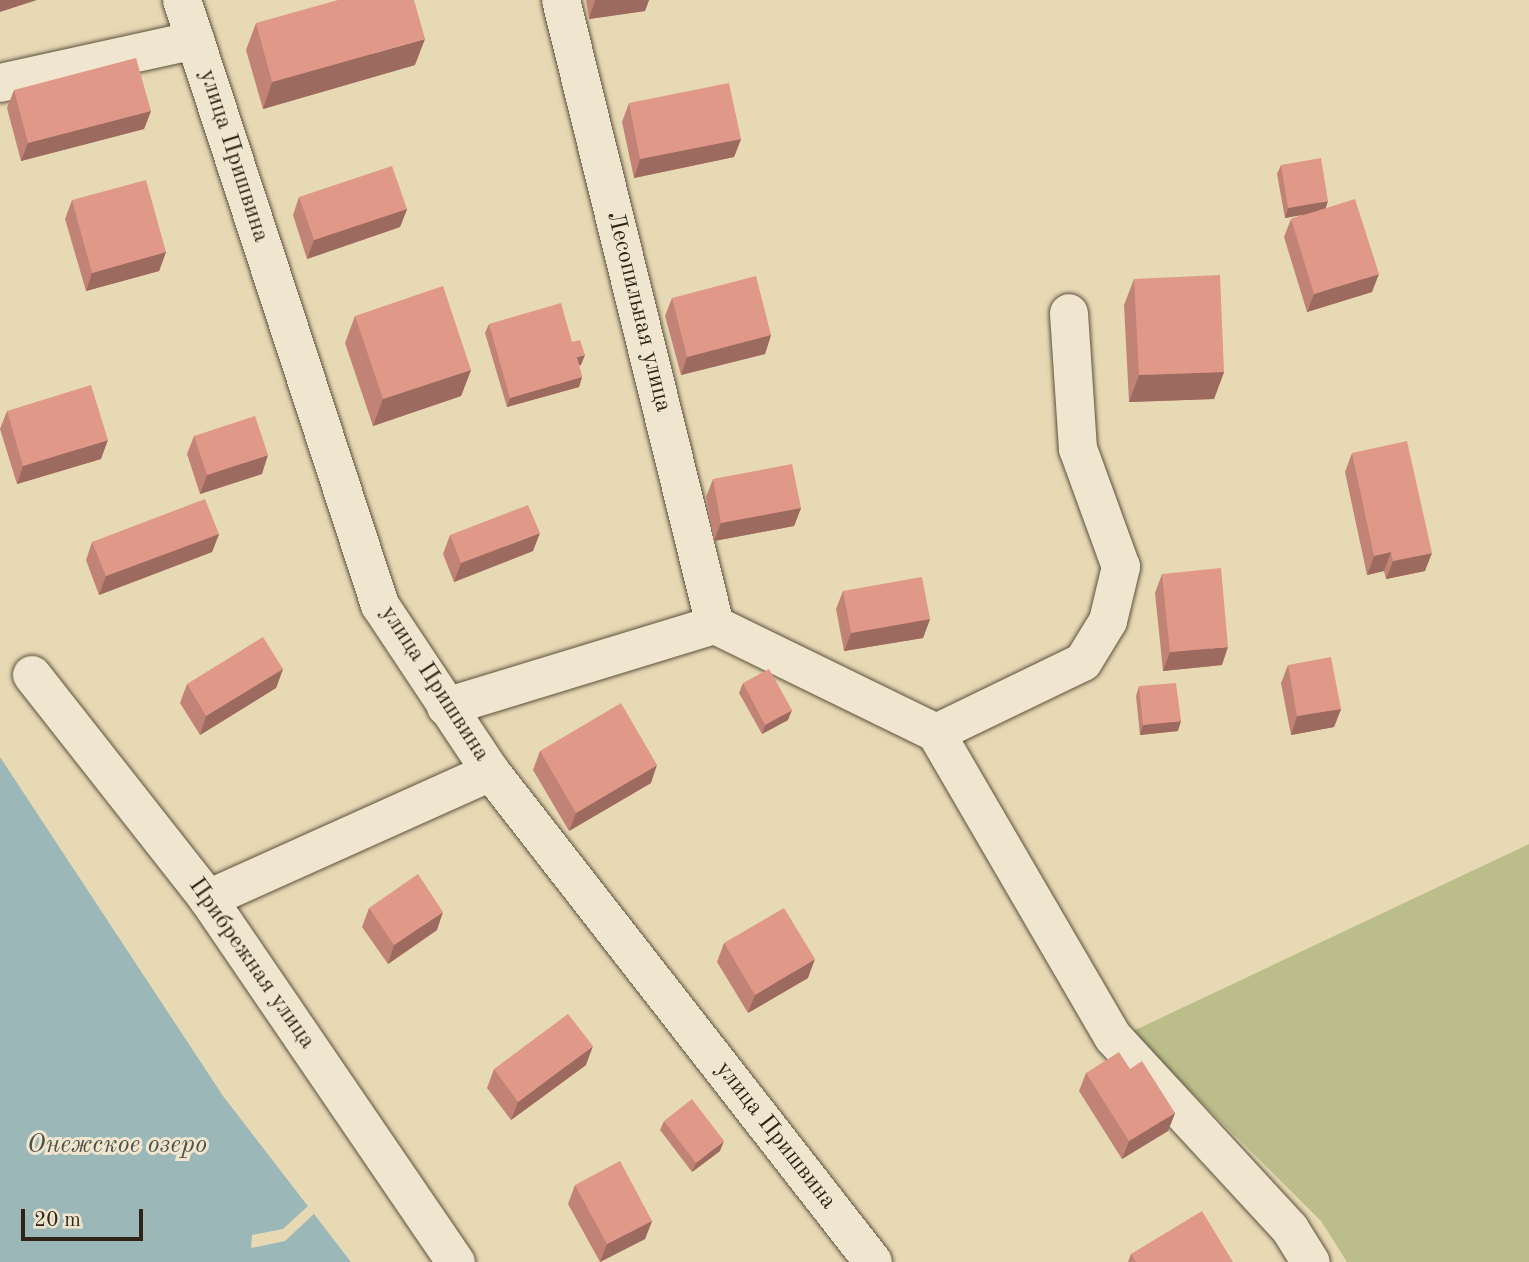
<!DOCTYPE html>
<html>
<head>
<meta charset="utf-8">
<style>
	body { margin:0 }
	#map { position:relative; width:1529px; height:1262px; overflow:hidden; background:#e8d9b5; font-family:"Old Standard TT",serif }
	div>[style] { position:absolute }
	.green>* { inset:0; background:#bbbe8a }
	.water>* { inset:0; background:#9bb7b8 }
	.pier>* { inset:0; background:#e8d9b5 }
	.roads { filter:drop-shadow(0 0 2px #5d513e) drop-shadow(0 0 2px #5d513e) }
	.minor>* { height:38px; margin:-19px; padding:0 19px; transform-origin:19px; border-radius:19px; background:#f0e6cf }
	.wall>* { inset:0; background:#c18375 }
	.shaded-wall>* { inset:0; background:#9d6a5f }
	.building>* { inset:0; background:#e09888 }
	span { translate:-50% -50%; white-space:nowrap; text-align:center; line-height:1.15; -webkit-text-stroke:6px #f0e6cf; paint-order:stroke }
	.street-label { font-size:24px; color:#2f2416 }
	.water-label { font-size:26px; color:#4f5047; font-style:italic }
	.scale { position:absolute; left:21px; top:1209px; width:122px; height:32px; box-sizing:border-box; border:4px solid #2f2416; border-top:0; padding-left:9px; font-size:21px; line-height:24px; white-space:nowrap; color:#2f2416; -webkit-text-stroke:5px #f0e6cf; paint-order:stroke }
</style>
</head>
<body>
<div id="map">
	<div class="green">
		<i style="clip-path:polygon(1529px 844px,1529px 1262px,1347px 1262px,1321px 1221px,1131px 1032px)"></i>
	</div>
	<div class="water">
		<i style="clip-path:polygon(0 757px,223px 1096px,351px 1262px,0 1262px)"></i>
	</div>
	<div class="pier">
		<i style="clip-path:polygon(308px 1206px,314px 1214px,285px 1241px,251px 1248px,252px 1235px,283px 1229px)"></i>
	</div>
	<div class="roads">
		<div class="minor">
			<i style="left:182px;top:0;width:637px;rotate:71.88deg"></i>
			<i style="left:380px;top:605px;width:201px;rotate:56.4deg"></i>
			<i style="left:491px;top:772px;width:621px;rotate:52.06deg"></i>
			<i style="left:561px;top:0;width:644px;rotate:76.16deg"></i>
			<i style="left:0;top:83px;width:200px;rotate:-12.4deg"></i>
			<i style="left:32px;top:675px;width:285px;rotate:51.8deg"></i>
			<i style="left:208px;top:899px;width:440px;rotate:55.7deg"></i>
			<i style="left:446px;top:707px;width:281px;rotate:-17deg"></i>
			<i style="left:715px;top:625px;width:246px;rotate:26deg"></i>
			<i style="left:936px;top:733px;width:352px;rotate:59.8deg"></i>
			<i style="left:1113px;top:1037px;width:261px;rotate:47.3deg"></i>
			<i style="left:1290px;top:1229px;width:39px;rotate:58deg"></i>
			<i style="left:936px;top:733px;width:163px;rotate:-25.8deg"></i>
			<i style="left:1083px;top:662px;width:48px;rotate:-58.6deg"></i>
			<i style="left:1108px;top:621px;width:56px;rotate:-76.5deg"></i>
			<i style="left:1121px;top:567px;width:126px;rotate:-110deg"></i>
			<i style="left:1078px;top:449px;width:136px;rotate:-93.8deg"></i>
			<i style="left:208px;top:899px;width:310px;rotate:-24.2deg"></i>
		</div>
	</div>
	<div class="wall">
		<i style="clip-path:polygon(586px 0,649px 0,645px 11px,589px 19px)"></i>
		<i style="clip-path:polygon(256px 23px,415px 65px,263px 109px,246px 50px)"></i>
		<i style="clip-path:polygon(14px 90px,151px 111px,144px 129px,21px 161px,7px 108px)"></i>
		<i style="clip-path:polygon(629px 103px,741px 139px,734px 157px,634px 178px,622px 122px)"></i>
		<i style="clip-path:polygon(1281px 165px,1326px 208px,1372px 292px,1307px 312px,1284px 237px,1291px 219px,1305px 214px,1285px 218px,1277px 174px)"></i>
		<i style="clip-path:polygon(299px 197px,407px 209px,400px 227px,307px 259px,293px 215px)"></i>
		<i style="clip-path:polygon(72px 200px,166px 252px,159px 271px,86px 291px,65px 219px)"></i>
		<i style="clip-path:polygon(1134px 279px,1224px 372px,1214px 399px,1129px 402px,1124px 305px)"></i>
		<i style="clip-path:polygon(672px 298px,771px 335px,765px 354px,681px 375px,665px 316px)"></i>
		<i style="clip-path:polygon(355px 316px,471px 370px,461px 396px,373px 426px,345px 343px)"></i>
		<i style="clip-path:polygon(489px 324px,572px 342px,581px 365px,579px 365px,582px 377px,579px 387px,507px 407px,485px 333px)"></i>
		<i style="clip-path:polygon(7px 411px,101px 459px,17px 484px,0 429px)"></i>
		<i style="clip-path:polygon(194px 436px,262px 474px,200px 494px,187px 454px)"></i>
		<i style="clip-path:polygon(1352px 453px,1425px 571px,1386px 579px,1384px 571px,1367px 575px,1345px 472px)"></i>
		<i style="clip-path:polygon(713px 479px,801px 508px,794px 526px,714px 541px,706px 497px)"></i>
		<i style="clip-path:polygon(219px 534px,212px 552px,99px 595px,86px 560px,92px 542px)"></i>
		<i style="clip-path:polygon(450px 535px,533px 551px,454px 582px,443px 554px)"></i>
		<i style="clip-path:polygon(1162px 574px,1222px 665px,1163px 671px,1155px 593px)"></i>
		<i style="clip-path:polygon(843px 591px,930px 619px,923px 638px,844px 651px,836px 609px)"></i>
		<i style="clip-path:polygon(1288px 665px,1341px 709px,1334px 727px,1291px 735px,1281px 683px)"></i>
		<i style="clip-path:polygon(283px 669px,276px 688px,200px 735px,180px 703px,187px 684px)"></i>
		<i style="clip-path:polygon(743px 683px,788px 720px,762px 734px,739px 693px)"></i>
		<i style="clip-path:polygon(1139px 686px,1178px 731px,1140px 735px,1136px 696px)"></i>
		<i style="clip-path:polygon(540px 751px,651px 783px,569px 831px,533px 770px)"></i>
		<i style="clip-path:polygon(369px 908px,437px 930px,388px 964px,362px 927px)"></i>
		<i style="clip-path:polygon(724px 943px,808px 978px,748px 1013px,717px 962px)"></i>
		<i style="clip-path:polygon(586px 1065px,511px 1120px,487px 1088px,494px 1069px)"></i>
		<i style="clip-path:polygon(1130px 1069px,1175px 1113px,1168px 1131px,1122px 1159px,1079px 1091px,1086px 1073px)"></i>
		<i style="clip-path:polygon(664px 1121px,720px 1151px,692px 1172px,660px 1130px)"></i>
		<i style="clip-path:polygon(575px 1185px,652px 1221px,645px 1239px,600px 1262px,568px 1204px)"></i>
		<i style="clip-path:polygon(1131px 1254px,1233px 1262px,1128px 1262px)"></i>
	</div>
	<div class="shaded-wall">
		<i style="clip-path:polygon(0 0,37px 0,0 12px)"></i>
		<i style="clip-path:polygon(595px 0,649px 0,645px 11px,589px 19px)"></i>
		<i style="clip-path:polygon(425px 39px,415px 65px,263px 109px,272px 82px)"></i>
		<i style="clip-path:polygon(151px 111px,144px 129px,21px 161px,28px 143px)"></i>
		<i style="clip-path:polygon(741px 139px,734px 157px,634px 178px,640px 159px)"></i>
		<i style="clip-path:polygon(1328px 201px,1325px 211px,1285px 218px,1288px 208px)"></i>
		<i style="clip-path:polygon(407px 209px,400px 227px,307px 259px,314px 240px)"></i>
		<i style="clip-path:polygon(166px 252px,159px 271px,86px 291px,92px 273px)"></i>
		<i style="clip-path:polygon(1379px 274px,1372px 292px,1307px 312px,1314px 294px)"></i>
		<i style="clip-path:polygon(771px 335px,765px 354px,681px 375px,687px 357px)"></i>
		<i style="clip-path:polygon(585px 355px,581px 365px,573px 367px,577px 357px)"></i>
		<i style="clip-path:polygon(471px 370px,461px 396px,373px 426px,383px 399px)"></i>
		<i style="clip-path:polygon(1224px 372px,1214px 399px,1129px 402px,1139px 375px)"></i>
		<i style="clip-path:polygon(582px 377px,579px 387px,507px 407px,510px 398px)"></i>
		<i style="clip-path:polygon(108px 440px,101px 459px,17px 484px,23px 466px)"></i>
		<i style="clip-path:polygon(268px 455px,262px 474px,200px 494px,207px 475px)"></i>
		<i style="clip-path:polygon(801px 508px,794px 526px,714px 541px,721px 523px)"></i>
		<i style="clip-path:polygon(540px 533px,533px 551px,454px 582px,461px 563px)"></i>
		<i style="clip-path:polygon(219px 534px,212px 552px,99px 595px,106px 576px)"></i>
		<i style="clip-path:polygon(1391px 552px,1384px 571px,1367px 575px,1374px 556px)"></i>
		<i style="clip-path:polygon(1432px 553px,1425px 571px,1386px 579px,1393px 561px)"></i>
		<i style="clip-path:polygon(930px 619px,923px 638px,844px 651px,851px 633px)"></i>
		<i style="clip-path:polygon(1228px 647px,1222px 665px,1163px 671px,1170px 652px)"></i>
		<i style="clip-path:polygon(283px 669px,276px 688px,200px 735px,206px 716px)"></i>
		<i style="clip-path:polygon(1341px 709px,1334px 727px,1291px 735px,1297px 716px)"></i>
		<i style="clip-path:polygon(792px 710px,788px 720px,762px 734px,765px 725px)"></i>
		<i style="clip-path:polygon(1181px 721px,1178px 731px,1140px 735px,1143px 725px)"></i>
		<i style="clip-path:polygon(657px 765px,651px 783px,569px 831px,576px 813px)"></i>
		<i style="clip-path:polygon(443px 912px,437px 930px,388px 964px,394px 945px)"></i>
		<i style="clip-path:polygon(815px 959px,808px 978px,748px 1013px,755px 995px)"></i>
		<i style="clip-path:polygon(593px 1046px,586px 1065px,511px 1120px,518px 1102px)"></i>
		<i style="clip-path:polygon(1175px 1113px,1168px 1131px,1122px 1159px,1129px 1141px)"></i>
		<i style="clip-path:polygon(724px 1141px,720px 1151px,692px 1172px,696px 1163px)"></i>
		<i style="clip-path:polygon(652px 1221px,645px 1239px,600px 1262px,607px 1244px)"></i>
	</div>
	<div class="building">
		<i style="clip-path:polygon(338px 0,414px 0,425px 39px,272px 82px,256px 23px)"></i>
		<i style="clip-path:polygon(136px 58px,151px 111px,28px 143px,14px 90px)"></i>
		<i style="clip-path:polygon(729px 83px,741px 139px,640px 159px,629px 103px)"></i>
		<i style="clip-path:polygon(1321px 158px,1328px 201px,1288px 208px,1281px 165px)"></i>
		<i style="clip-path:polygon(392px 166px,407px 209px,314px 240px,299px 197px)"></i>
		<i style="clip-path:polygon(146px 180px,166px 252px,92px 273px,72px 200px)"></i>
		<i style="clip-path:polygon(1355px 199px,1379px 274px,1314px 294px,1291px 219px)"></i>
		<i style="clip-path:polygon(1220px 275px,1224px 372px,1139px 375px,1134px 279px)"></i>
		<i style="clip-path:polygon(756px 276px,771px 335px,687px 357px,672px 298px)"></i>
		<i style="clip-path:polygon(443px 286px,471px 370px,383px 399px,355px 316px)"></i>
		<i style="clip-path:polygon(561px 303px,572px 342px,580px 340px,585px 355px,577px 357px,582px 377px,510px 398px,489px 324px)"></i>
		<i style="clip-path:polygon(91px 385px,108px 440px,23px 466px,7px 411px)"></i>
		<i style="clip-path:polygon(255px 416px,268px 455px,207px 475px,194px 436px)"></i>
		<i style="clip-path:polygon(1407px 441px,1432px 553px,1393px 561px,1391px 552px,1374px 556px,1352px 453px)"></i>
		<i style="clip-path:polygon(792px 464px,801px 508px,721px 523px,713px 479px)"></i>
		<i style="clip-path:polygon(205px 499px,219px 534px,106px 576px,92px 542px)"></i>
		<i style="clip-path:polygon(528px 505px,540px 533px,461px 563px,450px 535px)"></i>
		<i style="clip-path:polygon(1221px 568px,1228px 647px,1170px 652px,1162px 574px)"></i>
		<i style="clip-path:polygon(922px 577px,930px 619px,851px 633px,843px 591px)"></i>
		<i style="clip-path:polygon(263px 637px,283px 669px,206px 716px,187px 684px)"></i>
		<i style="clip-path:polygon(1331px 657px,1341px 709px,1297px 716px,1288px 665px)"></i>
		<i style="clip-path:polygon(769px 669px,792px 710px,765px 725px,743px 683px)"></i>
		<i style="clip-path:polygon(1176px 683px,1181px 721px,1143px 725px,1139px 686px)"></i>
		<i style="clip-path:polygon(621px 703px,657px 765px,576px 813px,540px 751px)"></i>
		<i style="clip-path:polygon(418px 874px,443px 912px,394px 945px,369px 908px)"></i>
		<i style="clip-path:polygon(784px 908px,815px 959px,755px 995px,724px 943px)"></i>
		<i style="clip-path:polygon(568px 1014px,593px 1046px,518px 1102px,494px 1069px)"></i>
		<i style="clip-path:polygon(1119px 1052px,1130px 1069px,1142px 1061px,1175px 1113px,1129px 1141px,1086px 1073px)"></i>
		<i style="clip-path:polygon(692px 1099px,724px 1141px,696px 1163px,664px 1121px)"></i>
		<i style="clip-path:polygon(620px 1161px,652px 1221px,607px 1244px,575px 1185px)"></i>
		<i style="clip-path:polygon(1202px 1211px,1233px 1262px,1136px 1262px,1131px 1254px)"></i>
	</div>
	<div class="street-label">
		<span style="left:233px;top:156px;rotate:72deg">улица Пришвина</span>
		<span style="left:638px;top:312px;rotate:76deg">Лесопильная улица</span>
		<span style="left:434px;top:684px;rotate:57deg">улица Пришвина</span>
		<span style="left:251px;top:964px;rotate:55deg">Прибрежная улица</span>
		<span style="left:775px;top:1136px;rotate:52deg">улица Пришвина</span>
	</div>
	<div class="water-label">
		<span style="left:117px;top:1146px">Онежское озеро</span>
	</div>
	<div class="scale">20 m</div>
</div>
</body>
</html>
